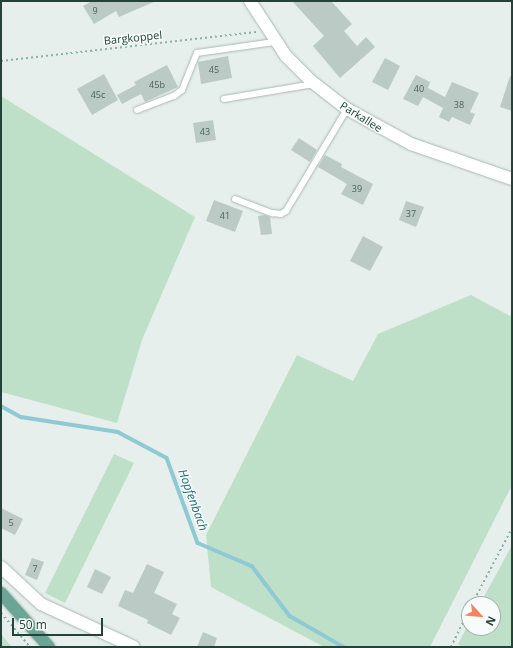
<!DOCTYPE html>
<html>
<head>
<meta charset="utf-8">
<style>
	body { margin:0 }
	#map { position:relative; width:513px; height:648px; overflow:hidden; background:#e6efeb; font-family:"Open Sans",sans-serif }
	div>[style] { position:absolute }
	.green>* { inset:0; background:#bfe0c8 }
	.stream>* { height:3.5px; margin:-1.75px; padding:0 1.75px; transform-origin:1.75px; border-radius:1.75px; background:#8ec9d4 }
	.building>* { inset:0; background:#bbcac4 }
	.path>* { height:2px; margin-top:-1px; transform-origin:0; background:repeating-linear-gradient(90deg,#86b3a5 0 2px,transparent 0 5px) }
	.roads { filter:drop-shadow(0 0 1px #a8b8b2) drop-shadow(0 0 1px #a8b8b2) }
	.lane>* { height:6px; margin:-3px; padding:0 3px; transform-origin:3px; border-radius:3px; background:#fff }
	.street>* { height:12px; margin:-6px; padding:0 6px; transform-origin:6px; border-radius:6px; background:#fff }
	.primary>* { height:12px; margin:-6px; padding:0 6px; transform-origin:6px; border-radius:6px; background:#6aa596 }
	span { translate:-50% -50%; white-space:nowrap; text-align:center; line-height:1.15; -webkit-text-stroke:3px #f7fbf9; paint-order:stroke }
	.number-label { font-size:9px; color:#4a645c }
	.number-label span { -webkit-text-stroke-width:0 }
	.street-label { font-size:11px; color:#24423a }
	.water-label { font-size:12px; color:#1c6f80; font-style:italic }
	.frame { position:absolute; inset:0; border:2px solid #24423a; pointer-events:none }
	.north { position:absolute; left:461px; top:596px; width:40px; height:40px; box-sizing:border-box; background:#f7fbf9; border:1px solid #a3b1ad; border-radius:50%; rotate:117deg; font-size:11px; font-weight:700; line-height:16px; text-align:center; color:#24423a }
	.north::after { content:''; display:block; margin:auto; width:14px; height:18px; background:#f4845f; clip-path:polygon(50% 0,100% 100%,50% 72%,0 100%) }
	.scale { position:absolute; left:12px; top:618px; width:91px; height:18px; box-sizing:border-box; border:2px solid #24423a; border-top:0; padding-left:5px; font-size:12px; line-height:14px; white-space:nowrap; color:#24423a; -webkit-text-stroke:3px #f7fbf9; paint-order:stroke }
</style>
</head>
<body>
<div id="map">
	<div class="green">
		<i style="clip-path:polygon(1px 96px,195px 217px,142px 340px,117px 423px,1px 392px)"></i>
		<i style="clip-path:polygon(471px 295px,512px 317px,512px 485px,430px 647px,324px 647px,211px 587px,206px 535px,297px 355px,353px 381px,378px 334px)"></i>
		<i style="clip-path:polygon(114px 454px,134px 463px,65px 603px,45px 593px)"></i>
		<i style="clip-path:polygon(512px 545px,512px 647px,462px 647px,458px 644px,469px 623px,469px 628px,493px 628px,493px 604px,480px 604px)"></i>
		<i style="clip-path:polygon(1px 634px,12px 647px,1px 647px)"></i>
	</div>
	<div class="stream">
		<i style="left:1px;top:406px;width:23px;rotate:29deg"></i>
		<i style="left:21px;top:417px;width:98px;rotate:8.8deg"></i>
		<i style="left:118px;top:432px;width:55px;rotate:28deg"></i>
		<i style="left:167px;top:458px;width:90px;rotate:70deg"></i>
		<i style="left:198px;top:543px;width:59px;rotate:23.1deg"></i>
		<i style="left:252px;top:566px;width:63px;rotate:52.8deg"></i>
		<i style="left:290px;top:616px;width:62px;rotate:29.9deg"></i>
	</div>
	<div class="building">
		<i style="clip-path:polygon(92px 1px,156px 1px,119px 17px,116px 11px,94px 24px,83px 6px)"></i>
		<i style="clip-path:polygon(292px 1px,331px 1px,352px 24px,344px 31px,357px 46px,366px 37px,375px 47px,340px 78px,313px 46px,324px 36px)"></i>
		<i style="clip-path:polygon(228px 56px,232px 78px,201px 84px,198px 62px)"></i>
		<i style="clip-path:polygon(385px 58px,400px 66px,388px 90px,372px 82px)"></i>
		<i style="clip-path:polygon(167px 65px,178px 87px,145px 102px,141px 94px,122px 104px,117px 95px,136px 85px,134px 82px)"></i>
		<i style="clip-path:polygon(104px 74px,118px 100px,92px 115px,77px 89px)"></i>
		<i style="clip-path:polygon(416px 75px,430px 82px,428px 88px,445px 97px,452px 82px,479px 93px,470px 112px,475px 114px,470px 125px,452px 117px,449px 122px,439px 117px,443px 108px,423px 97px,418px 106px,403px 99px)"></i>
		<i style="clip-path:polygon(510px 76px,512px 77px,512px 111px,500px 107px)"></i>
		<i style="clip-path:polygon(213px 120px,216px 140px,196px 143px,193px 123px)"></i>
		<i style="clip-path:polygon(299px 138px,317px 150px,310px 162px,291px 150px)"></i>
		<i style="clip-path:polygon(325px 155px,342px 164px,341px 167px,373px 184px,363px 205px,341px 194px,347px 184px,318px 167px)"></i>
		<i style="clip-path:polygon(214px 200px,243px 211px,235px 232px,206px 221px)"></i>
		<i style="clip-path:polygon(406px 201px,424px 207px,416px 227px,399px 220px)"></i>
		<i style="clip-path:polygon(265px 215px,270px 217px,272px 234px,261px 235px,258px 216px)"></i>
		<i style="clip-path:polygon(363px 236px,383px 247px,370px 271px,350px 261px)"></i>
		<i style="clip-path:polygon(1px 508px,23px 519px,15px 535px,1px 528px)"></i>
		<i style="clip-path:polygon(32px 558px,44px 562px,37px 580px,25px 575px)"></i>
		<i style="clip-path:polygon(147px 564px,164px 572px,154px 593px,177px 604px,172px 614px,180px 618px,171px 635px,147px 623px,148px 620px,118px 606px,125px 590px,133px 593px)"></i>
		<i style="clip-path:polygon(95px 569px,111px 577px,102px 594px,87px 587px)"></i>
		<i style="clip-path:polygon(203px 632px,217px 638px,214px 647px,197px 647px)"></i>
	</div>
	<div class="path">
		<i style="left:1px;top:61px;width:257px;rotate:-6.5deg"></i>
		<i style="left:472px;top:604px;width:86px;rotate:-62.2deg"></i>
		<i style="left:1px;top:613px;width:45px;rotate:49.5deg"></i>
		<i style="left:451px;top:647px;width:41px;rotate:-64.1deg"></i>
	</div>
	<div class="roads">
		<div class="lane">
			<i style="left:224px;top:99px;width:91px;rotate:-9.5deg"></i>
			<i style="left:137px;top:110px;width:40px;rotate:-21deg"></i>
			<i style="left:174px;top:96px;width:10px;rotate:-37deg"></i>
			<i style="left:182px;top:90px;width:40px;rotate:-68deg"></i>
			<i style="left:197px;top:53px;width:78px;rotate:-8.1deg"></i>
			<i style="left:235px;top:199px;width:40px;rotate:21deg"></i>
			<i style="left:272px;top:213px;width:9px;rotate:6deg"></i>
			<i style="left:281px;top:214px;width:6px;rotate:-31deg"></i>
			<i style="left:286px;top:211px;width:119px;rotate:-59.1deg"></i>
		</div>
		<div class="street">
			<i style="left:250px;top:1px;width:66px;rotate:56.8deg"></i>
			<i style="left:286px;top:56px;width:35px;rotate:45deg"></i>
			<i style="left:311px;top:81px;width:46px;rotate:37.9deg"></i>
			<i style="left:347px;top:109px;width:73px;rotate:28.7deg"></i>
			<i style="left:411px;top:144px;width:107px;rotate:19.1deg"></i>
			<i style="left:1px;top:567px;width:54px;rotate:42.8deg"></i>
			<i style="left:41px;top:604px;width:102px;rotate:24.8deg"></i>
		</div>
		<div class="primary">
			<i style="left:1px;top:593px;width:72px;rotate:48.4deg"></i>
		</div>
	</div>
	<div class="number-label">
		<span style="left:95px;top:11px">9</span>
		<span style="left:214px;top:70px">45</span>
		<span style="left:157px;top:85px">45b</span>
		<span style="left:419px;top:89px">40</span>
		<span style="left:98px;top:95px">45c</span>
		<span style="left:459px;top:105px">38</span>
		<span style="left:205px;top:132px">43</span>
		<span style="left:357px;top:189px">39</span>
		<span style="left:411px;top:214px">37</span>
		<span style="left:225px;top:216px">41</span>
		<span style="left:11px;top:523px">5</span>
		<span style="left:35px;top:569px">7</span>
	</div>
	<div class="street-label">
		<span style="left:133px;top:38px;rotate:-6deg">Bargkoppel</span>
		<span style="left:361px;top:117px;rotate:32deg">Parkallee</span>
	</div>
	<div class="water-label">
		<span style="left:193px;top:500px;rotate:70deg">Hopfenbach</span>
	</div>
	<div class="frame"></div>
	<div class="north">N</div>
	<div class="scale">50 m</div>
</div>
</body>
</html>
